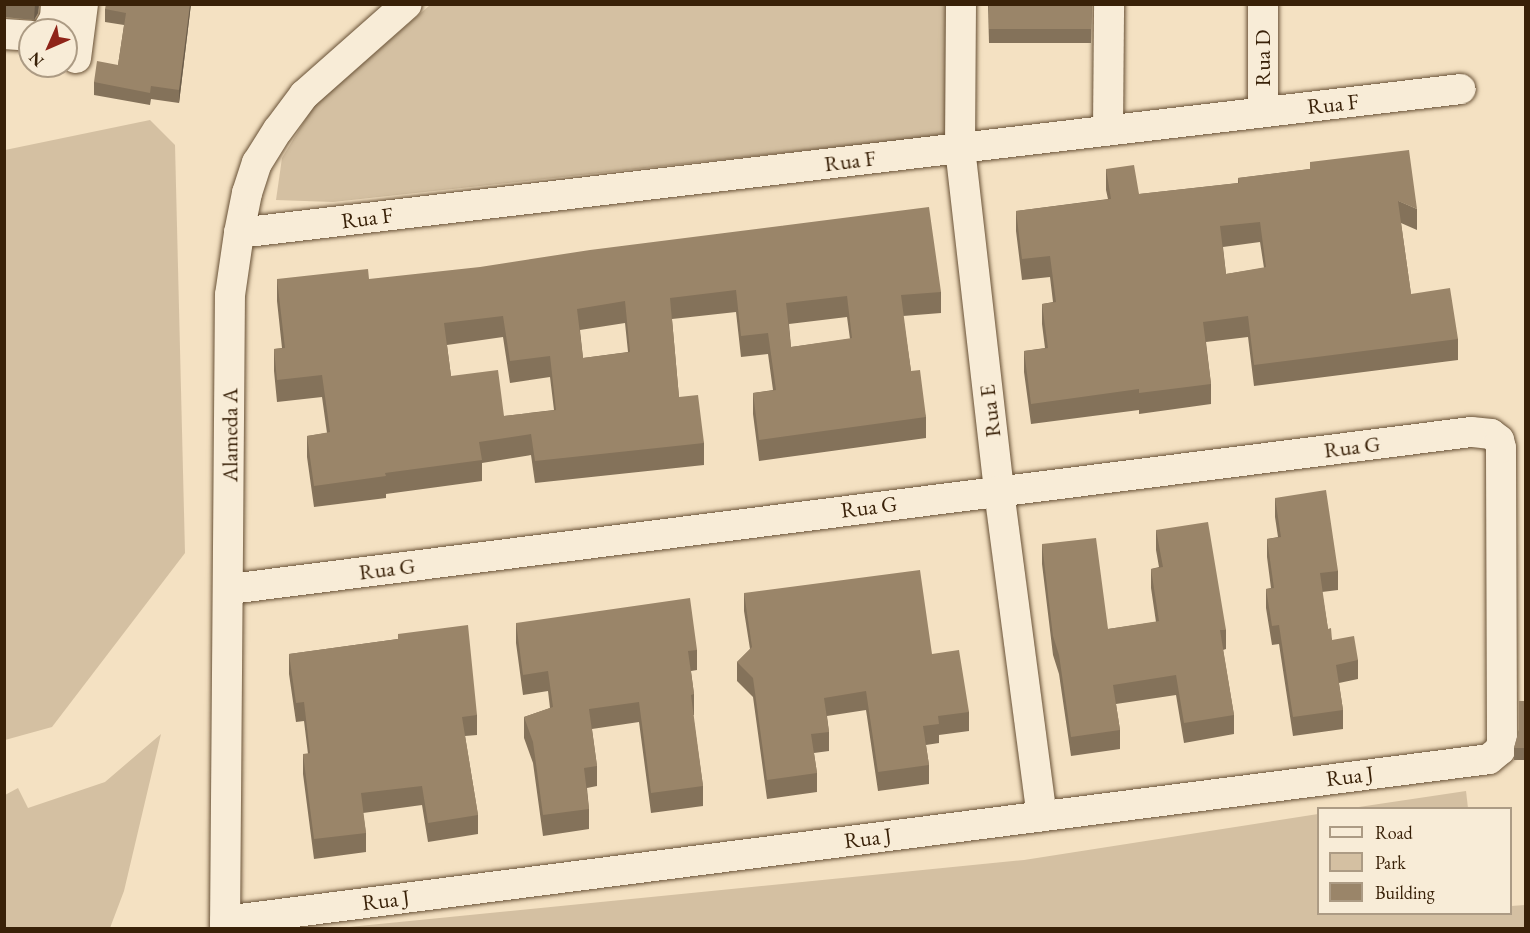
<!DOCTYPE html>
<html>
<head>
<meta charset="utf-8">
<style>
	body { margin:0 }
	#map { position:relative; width:1530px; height:933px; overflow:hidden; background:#f4e1c2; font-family:"EB Garamond",serif }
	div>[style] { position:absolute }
	.green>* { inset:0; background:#d4c0a2 }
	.roads { filter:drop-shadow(0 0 2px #685136) drop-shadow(0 0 2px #685136) }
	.minor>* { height:30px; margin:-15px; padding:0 15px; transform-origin:15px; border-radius:15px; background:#f8ecd7 }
	.wall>* { inset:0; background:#84725a }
	.shaded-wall>* { inset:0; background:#6c5d4a }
	.building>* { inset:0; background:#9a8569 }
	span { translate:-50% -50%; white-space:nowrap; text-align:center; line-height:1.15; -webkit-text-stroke:4.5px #f8ecd7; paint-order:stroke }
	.street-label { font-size:22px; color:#392108 }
	.frame { position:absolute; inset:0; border:6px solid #392108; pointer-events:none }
	.legend { position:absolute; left:1317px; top:807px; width:195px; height:108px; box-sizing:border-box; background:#f8ecd7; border:2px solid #ac9b84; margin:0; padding:8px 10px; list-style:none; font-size:18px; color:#392108 }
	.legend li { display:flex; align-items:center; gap:12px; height:30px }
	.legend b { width:30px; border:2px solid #ac9b84 }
	.north { position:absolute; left:18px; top:18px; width:60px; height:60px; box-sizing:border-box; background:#f8ecd7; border:2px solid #ac9b84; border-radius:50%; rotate:225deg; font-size:16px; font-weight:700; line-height:24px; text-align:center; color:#392108 }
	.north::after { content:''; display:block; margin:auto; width:21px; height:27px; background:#8f2418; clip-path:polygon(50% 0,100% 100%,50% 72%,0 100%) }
</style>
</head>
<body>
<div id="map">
	<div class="green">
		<i style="clip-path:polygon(430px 5px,949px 5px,948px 135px,333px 202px,276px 200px,282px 158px,313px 107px)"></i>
		<i style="clip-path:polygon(150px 120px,175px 145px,185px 553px,52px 727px,5px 740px,5px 150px)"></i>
		<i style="clip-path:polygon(161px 734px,124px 891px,110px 928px,5px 928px,5px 795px,18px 788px,28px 808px,105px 782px)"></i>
		<i style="clip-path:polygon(1466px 791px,1468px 808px,1352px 808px)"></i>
		<i style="clip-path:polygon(1318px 814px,1318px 914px,1510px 914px,1511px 906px,1525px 905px,1525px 928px,339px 928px,1024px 860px)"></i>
	</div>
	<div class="roads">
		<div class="minor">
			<i style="left:961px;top:4px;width:144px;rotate:90.4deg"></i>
			<i style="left:960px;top:148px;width:345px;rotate:83.5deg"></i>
			<i style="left:999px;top:491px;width:328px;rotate:82.5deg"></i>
			<i style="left:1263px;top:4px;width:107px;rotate:90deg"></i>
			<i style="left:48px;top:30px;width:14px;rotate:-60deg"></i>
			<i style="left:55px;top:18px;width:14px;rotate:-86deg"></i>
			<i style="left:4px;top:34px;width:26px;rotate:4deg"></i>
			<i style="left:76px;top:58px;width:54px;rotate:-82.6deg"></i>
			<i style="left:1108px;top:129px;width:125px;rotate:-89.5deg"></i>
			<i style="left:239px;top:233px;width:1230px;rotate:-6.72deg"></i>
			<i style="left:225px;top:921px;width:1274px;rotate:-7.3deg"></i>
			<i style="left:1489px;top:759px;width:14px;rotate:-39deg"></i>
			<i style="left:1500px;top:750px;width:8px;rotate:-76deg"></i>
			<i style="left:1502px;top:742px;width:294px;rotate:-90.2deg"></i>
			<i style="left:1501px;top:448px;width:8px;rotate:-104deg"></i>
			<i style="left:1499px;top:440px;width:10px;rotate:-143deg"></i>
			<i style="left:1491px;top:434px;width:20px;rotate:-174deg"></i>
			<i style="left:1471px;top:432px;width:1251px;rotate:172.79deg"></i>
			<i style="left:225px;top:928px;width:633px;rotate:-89.55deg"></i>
			<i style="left:230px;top:295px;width:63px;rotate:-81.7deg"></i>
			<i style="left:239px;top:233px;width:41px;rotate:-78.7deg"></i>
			<i style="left:247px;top:193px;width:32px;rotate:-72deg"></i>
			<i style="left:257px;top:163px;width:39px;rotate:-58deg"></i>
			<i style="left:278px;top:130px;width:44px;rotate:-53.4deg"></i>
			<i style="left:304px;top:95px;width:137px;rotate:-41.5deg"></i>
		</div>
	</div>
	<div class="wall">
		<i style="clip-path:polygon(4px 4px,39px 4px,38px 13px,34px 20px,4px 17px)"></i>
		<i style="clip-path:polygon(191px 4px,179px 103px,151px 99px,150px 105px,94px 95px,94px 82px,118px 65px,124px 25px,105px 22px,105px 9px)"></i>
		<i style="clip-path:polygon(988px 4px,1092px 4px,1091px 43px,989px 43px)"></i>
		<i style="clip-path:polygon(evenodd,1310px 162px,1417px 209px,1417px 230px,1401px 223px,1411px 294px,1458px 339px,1458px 360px,1254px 386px,1248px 337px,1206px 342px,1211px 384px,1211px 404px,1139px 414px,1139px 410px,1031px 424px,1024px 372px,1024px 351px,1045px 348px,1042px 324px,1042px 304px,1053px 302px,1050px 277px,1022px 280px,1016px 231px,1016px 211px,1108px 199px,1106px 190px,1106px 169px,1139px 194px,1238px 183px,1238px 178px,1310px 169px,1310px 162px,1260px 242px,1264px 268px,1226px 274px,1223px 247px,1260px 242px)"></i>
		<i style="clip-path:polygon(evenodd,277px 279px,369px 279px,941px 292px,941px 313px,903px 316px,911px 371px,926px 417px,926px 438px,759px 461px,753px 414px,753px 393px,773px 390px,768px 354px,741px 357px,736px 312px,672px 319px,679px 397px,704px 443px,704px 465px,535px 483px,531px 455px,482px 463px,482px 481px,386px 494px,386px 498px,314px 507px,307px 457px,307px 436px,327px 433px,322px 397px,277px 402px,274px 371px,274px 349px,282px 348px,277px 301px,277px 279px,847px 317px,850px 339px,791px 347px,789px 324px,847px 317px,277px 279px,625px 323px,628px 352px,583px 358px,580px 330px,625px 323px,277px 279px,503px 337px,510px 383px,550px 377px,554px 410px,504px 416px,451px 376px,447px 345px,503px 337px)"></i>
		<i style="clip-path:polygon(1275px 498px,1338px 571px,1338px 590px,1322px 592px,1328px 629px,1332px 640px,1358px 660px,1358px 679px,1339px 683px,1343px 710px,1343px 729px,1293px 736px,1279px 644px,1272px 645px,1266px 608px,1266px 589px,1271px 588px,1267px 557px,1267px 539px,1278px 537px,1275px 517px)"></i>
		<i style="clip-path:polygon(1156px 530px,1226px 630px,1226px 649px,1223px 650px,1234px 715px,1234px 734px,1184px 743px,1176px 695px,1116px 704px,1120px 730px,1120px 749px,1071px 756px,1059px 674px,1053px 655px,1042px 564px,1042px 544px,1108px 629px,1156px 622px,1151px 588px,1151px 569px,1159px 567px,1156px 550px)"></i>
		<i style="clip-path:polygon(744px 593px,932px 654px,969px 712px,969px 731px,939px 735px,939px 743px,926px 745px,929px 765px,929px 784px,878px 791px,866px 710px,827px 716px,829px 732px,829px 751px,814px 753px,817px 773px,817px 792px,767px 799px,753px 697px,737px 681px,737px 662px,750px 649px,744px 611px)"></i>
		<i style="clip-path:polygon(516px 623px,697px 650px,697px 670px,691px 671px,694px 694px,694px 715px,693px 715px,703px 786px,703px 806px,651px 813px,639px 722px,592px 729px,597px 766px,597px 786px,587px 788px,589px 809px,589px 829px,543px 836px,533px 763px,524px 738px,524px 717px,550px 708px,548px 691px,523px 695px,516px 643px)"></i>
		<i style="clip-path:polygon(398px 634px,477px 715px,477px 735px,465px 736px,478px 815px,478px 834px,428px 842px,422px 805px,363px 813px,366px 833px,366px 852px,314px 859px,303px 774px,303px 754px,308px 754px,304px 721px,296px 722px,289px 674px,289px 654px,398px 639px)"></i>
		<i style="clip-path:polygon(1526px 701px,1526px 760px,1514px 760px,1514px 748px,1519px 730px)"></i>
	</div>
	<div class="shaded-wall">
		<i style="clip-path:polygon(35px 4px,39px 4px,38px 13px,34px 20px)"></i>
		<i style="clip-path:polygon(190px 4px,191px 4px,179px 103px,179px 90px)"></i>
	</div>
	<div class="building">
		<i style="clip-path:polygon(106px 4px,190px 4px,179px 90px,151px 86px,150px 93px,94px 82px,97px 61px,118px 65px,126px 13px,105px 9px)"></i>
		<i style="clip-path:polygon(989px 4px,1092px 4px,1091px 29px,989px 29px)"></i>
		<i style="clip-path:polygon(evenodd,1409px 150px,1417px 209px,1398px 201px,1411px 294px,1450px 288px,1458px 339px,1254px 365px,1248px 316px,1203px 322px,1211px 384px,1139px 393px,1139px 389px,1031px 404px,1024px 351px,1048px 348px,1042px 304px,1056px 302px,1050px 256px,1022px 259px,1016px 211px,1111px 199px,1106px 169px,1134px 165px,1139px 194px,1239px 183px,1238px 178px,1310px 169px,1310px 162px,1409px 150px,1260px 222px,1266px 267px,1226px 274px,1220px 226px,1260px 222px)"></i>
		<i style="clip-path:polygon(evenodd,929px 207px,941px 292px,901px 295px,911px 371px,920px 370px,926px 417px,759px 440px,753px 393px,776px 390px,768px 333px,741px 336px,736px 290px,670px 298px,679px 397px,698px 395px,704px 443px,535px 461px,531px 434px,479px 442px,482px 460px,385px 473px,386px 476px,314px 486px,307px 436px,330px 432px,322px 375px,277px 380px,274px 349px,285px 348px,277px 279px,368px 269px,369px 279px,480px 267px,590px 250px,929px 207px,847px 296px,852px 338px,791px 347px,786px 303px,847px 296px,929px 207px,625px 301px,630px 352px,583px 358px,577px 309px,625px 301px,929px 207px,503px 316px,510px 361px,550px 356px,556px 410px,504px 416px,498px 370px,451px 376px,444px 323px,503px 316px)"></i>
		<i style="clip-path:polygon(1326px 490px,1338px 571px,1320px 573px,1328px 629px,1331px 628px,1332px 640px,1354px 636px,1358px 660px,1336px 665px,1343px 710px,1293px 717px,1279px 625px,1272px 626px,1266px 589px,1274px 588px,1267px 539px,1281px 537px,1275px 498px)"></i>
		<i style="clip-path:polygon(1208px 522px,1226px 630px,1220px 630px,1234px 715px,1184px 723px,1176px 675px,1113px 685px,1120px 730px,1071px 737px,1059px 655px,1053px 636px,1042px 544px,1096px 538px,1108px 629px,1159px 621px,1151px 569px,1163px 567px,1156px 530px)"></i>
		<i style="clip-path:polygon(920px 570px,932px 654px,959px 650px,969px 712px,938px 716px,939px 724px,923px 726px,929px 765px,878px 772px,866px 691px,824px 698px,829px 732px,811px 734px,817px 773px,767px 780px,753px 678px,737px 662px,752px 647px,744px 593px)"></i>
		<i style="clip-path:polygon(690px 598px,697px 650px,688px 651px,694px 694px,691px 695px,703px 786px,651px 793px,639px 702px,589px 709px,597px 766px,584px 768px,589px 809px,543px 815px,533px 742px,524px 717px,553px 707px,548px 671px,523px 675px,516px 623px)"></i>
		<i style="clip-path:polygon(468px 625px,477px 715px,462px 717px,478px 815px,428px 823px,422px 786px,361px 793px,366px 833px,314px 839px,303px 754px,310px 753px,304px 702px,296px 703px,289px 654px,398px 639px,398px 634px)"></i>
		<i style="clip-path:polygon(1525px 633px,1526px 633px,1526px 669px,1525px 669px)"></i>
		<i style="clip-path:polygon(1519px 701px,1526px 701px,1526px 748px,1514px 748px,1519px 730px)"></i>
	</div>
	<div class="street-label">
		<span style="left:1263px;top:58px;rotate:-90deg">Rua D</span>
		<span style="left:1333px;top:104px;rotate:-6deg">Rua F</span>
		<span style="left:850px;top:161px;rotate:-7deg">Rua F</span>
		<span style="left:367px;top:218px;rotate:-7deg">Rua F</span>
		<span style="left:990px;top:411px;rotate:-97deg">Rua E</span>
		<span style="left:230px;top:435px;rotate:-90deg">Alameda A</span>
		<span style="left:1352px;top:447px;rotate:-7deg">Rua G</span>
		<span style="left:869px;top:507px;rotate:-7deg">Rua G</span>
		<span style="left:387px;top:569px;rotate:-7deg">Rua G</span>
		<span style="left:1350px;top:776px;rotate:-7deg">Rua J</span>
		<span style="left:868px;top:838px;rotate:-7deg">Rua J</span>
		<span style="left:386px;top:900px;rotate:-7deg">Rua J</span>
	</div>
	<div class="frame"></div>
	<ul class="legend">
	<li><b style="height:8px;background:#f8ecd7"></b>Road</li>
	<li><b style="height:16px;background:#d4c0a2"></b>Park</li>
	<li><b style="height:16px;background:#9a8569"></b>Building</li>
	</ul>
	<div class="north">N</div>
</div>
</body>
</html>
